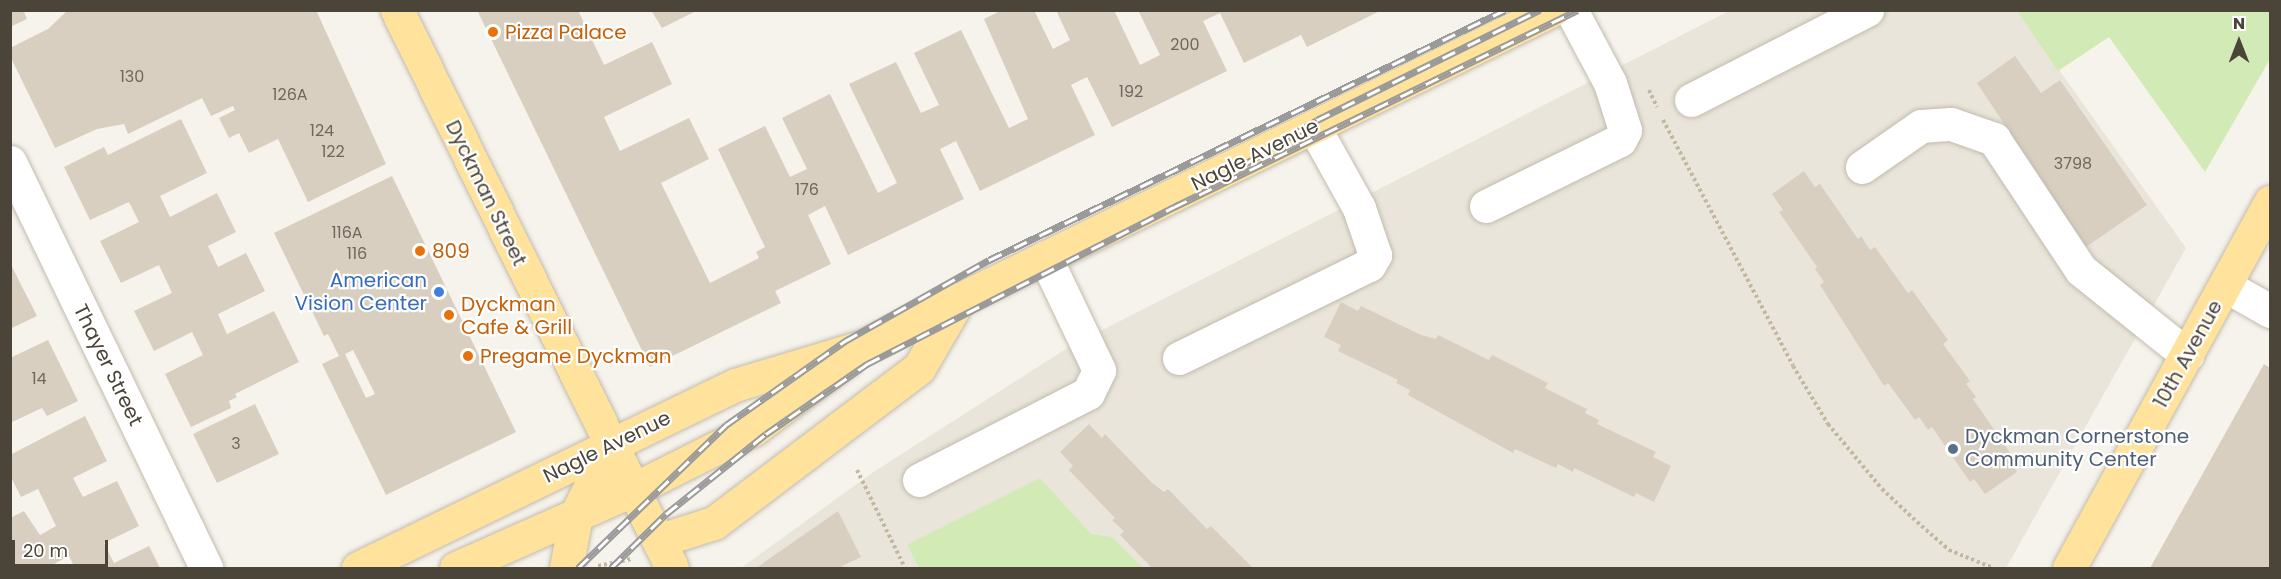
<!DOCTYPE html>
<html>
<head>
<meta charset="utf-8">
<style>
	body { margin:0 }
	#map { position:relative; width:2281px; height:579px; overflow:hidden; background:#f6f3ec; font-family:Poppins,sans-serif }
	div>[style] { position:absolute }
	.residential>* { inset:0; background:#eae5da }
	.green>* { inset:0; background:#d2eab5 }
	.building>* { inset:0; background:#d8cfc1 }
	.path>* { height:4px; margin-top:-2px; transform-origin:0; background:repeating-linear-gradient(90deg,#c4b79f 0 3px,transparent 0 6px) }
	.roads { filter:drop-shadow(0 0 2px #c2bbae) drop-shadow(0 0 2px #c2bbae) }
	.minor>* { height:33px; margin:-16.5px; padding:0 16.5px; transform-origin:16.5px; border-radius:16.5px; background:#fff }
	.major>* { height:33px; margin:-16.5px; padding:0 16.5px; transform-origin:16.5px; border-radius:16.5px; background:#ffe39c }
	.rail>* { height:7px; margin-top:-3.5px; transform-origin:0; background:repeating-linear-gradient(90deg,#fff 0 14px,#9a9a9a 0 28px); box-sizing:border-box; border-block:2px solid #9a9a9a }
	.dots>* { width:16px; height:16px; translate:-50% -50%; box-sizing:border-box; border:3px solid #fff; border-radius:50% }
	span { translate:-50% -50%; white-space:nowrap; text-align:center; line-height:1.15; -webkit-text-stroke:4.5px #fff; paint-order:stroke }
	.number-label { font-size:16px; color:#6e675b }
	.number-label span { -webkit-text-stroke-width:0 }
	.food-label { font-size:20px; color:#c56008 }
	.left { translate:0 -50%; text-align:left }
	.street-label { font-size:20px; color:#4b4439 }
	.shop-label { font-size:20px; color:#366cbe }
	.right { translate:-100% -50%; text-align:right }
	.service-label { font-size:20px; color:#4e5e75 }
	.frame { position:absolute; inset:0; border:12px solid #4b4439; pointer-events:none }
	.north { position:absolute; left:2209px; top:12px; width:60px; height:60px; -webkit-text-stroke:4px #fff; paint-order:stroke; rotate:0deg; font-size:16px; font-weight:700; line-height:24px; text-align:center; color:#4b4439 }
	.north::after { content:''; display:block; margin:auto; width:21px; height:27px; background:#4b4439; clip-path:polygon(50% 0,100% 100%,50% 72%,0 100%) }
	.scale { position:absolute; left:12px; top:540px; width:96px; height:27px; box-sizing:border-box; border:3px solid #4b4439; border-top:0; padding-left:8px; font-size:18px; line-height:21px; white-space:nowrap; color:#4b4439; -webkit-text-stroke:4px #fff; paint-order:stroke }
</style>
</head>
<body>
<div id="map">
	<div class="residential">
		<i style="clip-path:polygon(1729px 11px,2017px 11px,2186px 248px,2006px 568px,741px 568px,872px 473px,1069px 347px)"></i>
	</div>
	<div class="green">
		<i style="clip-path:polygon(2017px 11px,2270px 11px,2270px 59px,2205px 172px,2109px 37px,2058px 71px)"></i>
		<i style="clip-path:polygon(1040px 478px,1091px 534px,1112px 537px,1143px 568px,919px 568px,907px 545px)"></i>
	</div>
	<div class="building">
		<i style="clip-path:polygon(10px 10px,23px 10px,27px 19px,10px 27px)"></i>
		<i style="clip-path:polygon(68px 10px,316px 10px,386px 164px,308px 202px,278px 139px,249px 153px,239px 133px,229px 138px,219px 118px,235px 110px,233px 106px,211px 116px,202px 98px,128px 134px,124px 124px,97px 129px,55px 148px,10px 56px,10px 48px,48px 29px)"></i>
		<i style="clip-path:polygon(477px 10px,578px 10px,604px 65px,652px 42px,672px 84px,604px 117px,620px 151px,689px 118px,709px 159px,661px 183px,710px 283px,759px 258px,756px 252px,765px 247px,718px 149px,765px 126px,790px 177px,807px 169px,782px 118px,830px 94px,878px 193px,897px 183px,849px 84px,896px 62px,921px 113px,939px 105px,914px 53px,961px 30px,1009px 128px,1028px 119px,984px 19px,1002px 10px,1034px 10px,1053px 49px,1070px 40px,1056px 10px,1114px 10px,1140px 65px,1160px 55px,1138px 10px,1382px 10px,1307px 47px,1301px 35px,1244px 63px,1220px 13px,1203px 21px,1227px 71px,1112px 127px,1087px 77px,1071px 85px,1095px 135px,980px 191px,956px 141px,940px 149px,964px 199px,848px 255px,825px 206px,808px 215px,831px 264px,775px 291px,781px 303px,650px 367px)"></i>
		<i style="clip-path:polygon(651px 10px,698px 10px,662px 28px)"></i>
		<i style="clip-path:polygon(2015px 56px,2041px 93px,2060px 80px,2147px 205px,2086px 247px,1977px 83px)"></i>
		<i style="clip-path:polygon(181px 119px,207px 173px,160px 196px,170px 217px,217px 193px,236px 232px,208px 246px,218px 267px,246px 253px,265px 291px,218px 314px,227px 334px,274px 311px,299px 362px,235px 394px,237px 397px,229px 401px,231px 408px,191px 427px,165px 374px,203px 355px,192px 332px,154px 351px,134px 311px,172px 293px,159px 265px,121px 283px,100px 241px,139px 222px,129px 202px,90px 220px,64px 167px,104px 147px,108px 155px)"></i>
		<i style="clip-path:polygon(1804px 171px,1815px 187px,1820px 184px,1858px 239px,1861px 236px,1870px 250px,1875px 247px,1908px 293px,1912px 290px,1948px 340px,1943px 344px,1970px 381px,1966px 384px,1976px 397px,1973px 399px,2011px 454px,2007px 456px,2017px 472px,1985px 494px,1974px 479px,1970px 482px,1932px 427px,1928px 430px,1919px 417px,1915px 420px,1888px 383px,1884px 386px,1820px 285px,1824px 282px,1815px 269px,1817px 267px,1779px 212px,1783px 210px,1772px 194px)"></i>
		<i style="clip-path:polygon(evenodd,392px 176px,516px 432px,386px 495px,322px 364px,339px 356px,328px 334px,324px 336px,274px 233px,392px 176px,353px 350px,375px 394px,366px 398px,345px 354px,353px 350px)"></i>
		<i style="clip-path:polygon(10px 263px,37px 316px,10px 329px)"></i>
		<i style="clip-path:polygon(1341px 302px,1358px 311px,1361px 306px,1421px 335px,1436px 339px,1438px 335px,1489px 360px,1492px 355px,1548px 383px,1545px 388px,1587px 409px,1585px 413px,1599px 420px,1597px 424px,1656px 452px,1653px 457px,1671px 466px,1654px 502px,1636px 493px,1634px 497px,1574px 468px,1573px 472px,1558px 464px,1556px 468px,1515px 449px,1513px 453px,1408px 395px,1410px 390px,1396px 383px,1398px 380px,1338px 351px,1341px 345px,1324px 337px)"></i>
		<i style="clip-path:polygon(48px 340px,78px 401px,47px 416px,42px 408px,10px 423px,10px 358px)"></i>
		<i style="clip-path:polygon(2264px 364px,2270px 368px,2270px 568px,2150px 568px)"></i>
		<i style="clip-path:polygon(255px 404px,279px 454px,217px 483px,193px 434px)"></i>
		<i style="clip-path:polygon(85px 416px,107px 461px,73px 478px,83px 497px,117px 481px,139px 526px,104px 543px,114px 563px,149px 546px,160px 568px,75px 568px,69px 556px,54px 564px,56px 568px,15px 568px,10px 558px,10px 518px,24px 511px,40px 535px,56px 526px,38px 489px,21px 497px,10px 475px,10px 455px)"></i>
		<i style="clip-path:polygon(1089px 424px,1102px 438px,1105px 434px,1151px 482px,1164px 492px,1168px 489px,1207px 529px,1211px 526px,1253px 568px,1152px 568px,1120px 535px,1124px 531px,1112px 520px,1115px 518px,1069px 470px,1073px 466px,1060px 452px)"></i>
		<i style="clip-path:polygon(838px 511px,861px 557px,842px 566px,844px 568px,756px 568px)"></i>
	</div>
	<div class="path">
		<i style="left:1649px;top:90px;width:19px;rotate:65deg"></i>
		<i style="left:1663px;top:120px;width:278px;rotate:62.1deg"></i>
		<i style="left:1793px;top:366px;width:68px;rotate:58.9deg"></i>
		<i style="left:1828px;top:424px;width:85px;rotate:50.3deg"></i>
		<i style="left:1882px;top:489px;width:48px;rotate:43.3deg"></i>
		<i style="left:1917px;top:522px;width:43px;rotate:41.2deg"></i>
		<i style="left:1949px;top:550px;width:48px;rotate:22.2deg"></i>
		<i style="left:857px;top:470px;width:109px;rotate:63.9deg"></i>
		<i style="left:598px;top:566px;width:35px;rotate:-12deg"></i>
	</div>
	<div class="roads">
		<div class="minor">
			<i style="left:1691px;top:100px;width:198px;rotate:-27.1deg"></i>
			<i style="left:10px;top:162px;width:451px;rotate:64.2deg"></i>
			<i style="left:1862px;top:167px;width:72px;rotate:-34.8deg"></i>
			<i style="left:1921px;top:126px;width:30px;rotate:-4deg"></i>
			<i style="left:1951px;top:124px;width:46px;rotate:19.2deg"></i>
			<i style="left:1994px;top:139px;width:157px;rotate:56.4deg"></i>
			<i style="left:2081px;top:270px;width:136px;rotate:38.7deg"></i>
			<i style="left:1486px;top:206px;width:149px;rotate:-26.2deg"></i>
			<i style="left:1620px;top:140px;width:11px;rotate:-63deg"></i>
			<i style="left:1625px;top:130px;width:49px;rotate:-107.7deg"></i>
			<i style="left:1610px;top:83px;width:83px;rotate:-118.1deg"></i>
			<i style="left:2226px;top:286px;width:51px;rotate:29.6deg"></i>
			<i style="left:1179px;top:358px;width:212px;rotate:-26.1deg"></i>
			<i style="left:1369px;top:265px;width:12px;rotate:-59deg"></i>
			<i style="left:1375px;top:255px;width:50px;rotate:-108.8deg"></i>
			<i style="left:1359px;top:208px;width:93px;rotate:-119.1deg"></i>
			<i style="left:919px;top:480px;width:190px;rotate:-27.2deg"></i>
			<i style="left:1088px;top:393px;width:25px;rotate:-64deg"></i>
			<i style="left:1099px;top:370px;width:125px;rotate:-115.5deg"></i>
		</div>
		<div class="major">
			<i style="left:397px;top:10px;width:622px;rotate:63.76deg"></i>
			<i style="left:660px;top:540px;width:57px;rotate:-17.5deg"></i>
			<i style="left:714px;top:523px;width:257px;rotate:-37.1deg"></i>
			<i style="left:919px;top:368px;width:80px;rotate:-59.9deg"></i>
			<i style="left:358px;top:568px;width:419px;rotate:-25.9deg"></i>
			<i style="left:735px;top:385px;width:135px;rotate:-16.8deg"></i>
			<i style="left:864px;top:346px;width:766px;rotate:-26.03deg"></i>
			<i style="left:456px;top:568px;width:193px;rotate:-23.9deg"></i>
			<i style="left:632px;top:490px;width:136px;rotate:-26.6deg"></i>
			<i style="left:754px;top:429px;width:115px;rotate:-36.9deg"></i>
			<i style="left:566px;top:568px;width:54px;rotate:-79.3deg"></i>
			<i style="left:576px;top:515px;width:77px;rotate:-63.8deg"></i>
			<i style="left:2069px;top:568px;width:418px;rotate:-61.2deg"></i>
		</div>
	</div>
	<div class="rail">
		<i style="left:1245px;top:164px;width:84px;rotate:-31.4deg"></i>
		<i style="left:1317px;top:120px;width:249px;rotate:-26.3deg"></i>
		<i style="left:578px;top:568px;width:206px;rotate:-44deg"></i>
		<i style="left:726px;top:425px;width:146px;rotate:-35.2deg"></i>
		<i style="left:845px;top:341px;width:165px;rotate:-29.4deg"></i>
		<i style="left:989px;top:260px;width:573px;rotate:-25.85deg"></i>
		<i style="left:611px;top:568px;width:77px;rotate:-44.5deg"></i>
		<i style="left:666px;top:514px;width:128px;rotate:-38.7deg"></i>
		<i style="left:766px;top:434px;width:123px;rotate:-34.7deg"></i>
		<i style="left:867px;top:364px;width:345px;rotate:-27.1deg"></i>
		<i style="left:1174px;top:207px;width:449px;rotate:-26deg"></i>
	</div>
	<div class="dots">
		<i style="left:493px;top:32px;background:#e8710a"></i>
		<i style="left:420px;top:251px;background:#e8710a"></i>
		<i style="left:439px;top:292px;background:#3f7fe0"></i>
		<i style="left:449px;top:315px;background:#e8710a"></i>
		<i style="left:468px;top:356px;background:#e8710a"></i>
		<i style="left:1953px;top:449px;background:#5c6f8a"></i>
	</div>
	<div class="number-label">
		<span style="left:1185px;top:45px">200</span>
		<span style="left:132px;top:77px">130</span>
		<span style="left:1131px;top:92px">192</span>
		<span style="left:290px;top:95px">126A</span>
		<span style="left:322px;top:131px">124</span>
		<span style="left:333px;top:152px">122</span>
		<span style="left:2073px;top:164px">3798</span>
		<span style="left:807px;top:190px">176</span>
		<span style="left:347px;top:233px">116A</span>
		<span style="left:357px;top:254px">116</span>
		<span style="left:39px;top:379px">14</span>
		<span style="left:236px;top:444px">3</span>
	</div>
	<div class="food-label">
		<span class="left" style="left:505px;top:32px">Pizza Palace</span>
		<span class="left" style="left:432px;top:251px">809</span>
		<span class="left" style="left:461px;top:316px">Dyckman<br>Cafe &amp; Grill</span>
		<span class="left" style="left:480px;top:356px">Pregame Dyckman</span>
	</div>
	<div class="street-label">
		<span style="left:1255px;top:155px;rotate:-26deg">Nagle Avenue</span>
		<span style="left:486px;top:193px;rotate:64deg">Dyckman Street</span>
		<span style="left:2188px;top:354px;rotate:-61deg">10th Avenue</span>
		<span style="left:108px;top:365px;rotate:64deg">Thayer Street</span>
		<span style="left:607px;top:447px;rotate:-26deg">Nagle Avenue</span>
	</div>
	<div class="shop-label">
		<span class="right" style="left:427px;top:292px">American<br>Vision Center</span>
	</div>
	<div class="service-label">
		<span class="left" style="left:1965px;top:448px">Dyckman Cornerstone<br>Community Center</span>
	</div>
	<div class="frame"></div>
	<div class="north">N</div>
	<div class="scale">20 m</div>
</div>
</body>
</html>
